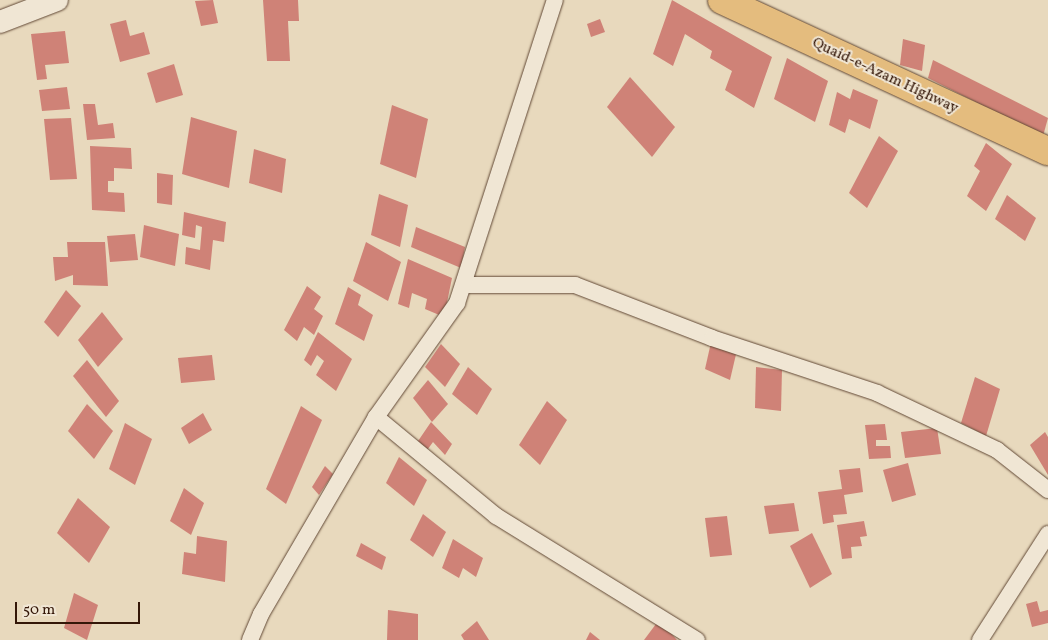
<!DOCTYPE html>
<html>
<head>
<meta charset="utf-8">
<style>
	body { margin:0 }
	#map { position:relative; width:1048px; height:640px; overflow:hidden; background:#e8d9bd; font-family:Vollkorn,serif }
	div>[style] { position:absolute }
	.building>* { inset:0; background:#cf8277 }
	.roads { filter:drop-shadow(0 0 1px #614835) drop-shadow(0 0 1px #614835) }
	.minor>* { height:16px; margin:-8px; padding:0 8px; transform-origin:8px; border-radius:8px; background:#f0e6d4 }
	.secondary>* { height:22px; margin:-11px; padding:0 11px; transform-origin:11px; border-radius:11px; background:#f0e6d4 }
	.trunk>* { height:28px; margin:-14px; padding:0 14px; transform-origin:14px; border-radius:14px; background:#e4bc7e }
	span { translate:-50% -50%; white-space:nowrap; text-align:center; line-height:1.15; -webkit-text-stroke:4px #f0e6d4; paint-order:stroke }
	.street-label { font-size:15px; color:#341708 }
	.scale { position:absolute; left:15px; top:602px; width:125px; height:22px; box-sizing:border-box; border:2px solid #341708; border-top:0; padding-left:6px; font-size:15px; line-height:18px; white-space:nowrap; color:#341708; -webkit-text-stroke:4px #f0e6d4; paint-order:stroke }
</style>
</head>
<body>
<div id="map">
	<div class="building">
		<i style="clip-path:polygon(213px 0,218px 23px,201px 26px,195px 1px)"></i>
		<i style="clip-path:polygon(263px 0,298px 0,299px 21px,288px 21px,290px 61px,267px 61px)"></i>
		<i style="clip-path:polygon(672px 0,772px 57px,754px 108px,725px 90px,732px 71px,710px 58px,712px 51px,685px 34px,673px 66px,653px 54px)"></i>
		<i style="clip-path:polygon(600px 19px,605px 32px,591px 37px,587px 24px)"></i>
		<i style="clip-path:polygon(126px 20px,130px 36px,144px 32px,150px 54px,120px 62px,110px 24px)"></i>
		<i style="clip-path:polygon(65px 31px,69px 63px,45px 65px,47px 79px,37px 80px,31px 34px)"></i>
		<i style="clip-path:polygon(903px 39px,925px 45px,922px 71px,900px 65px)"></i>
		<i style="clip-path:polygon(787px 58px,828px 81px,815px 122px,774px 99px)"></i>
		<i style="clip-path:polygon(933px 60px,1048px 118px,1043px 136px,928px 78px)"></i>
		<i style="clip-path:polygon(174px 64px,183px 95px,156px 103px,147px 73px)"></i>
		<i style="clip-path:polygon(630px 77px,675px 127px,652px 157px,607px 107px)"></i>
		<i style="clip-path:polygon(67px 87px,70px 109px,42px 111px,39px 90px)"></i>
		<i style="clip-path:polygon(853px 89px,878px 100px,870px 129px,849px 119px,845px 133px,829px 125px,837px 92px,850px 99px)"></i>
		<i style="clip-path:polygon(83px 104px,95px 104px,98px 125px,113px 123px,115px 138px,87px 140px)"></i>
		<i style="clip-path:polygon(392px 105px,428px 119px,416px 178px,380px 164px)"></i>
		<i style="clip-path:polygon(191px 117px,237px 131px,229px 188px,182px 174px)"></i>
		<i style="clip-path:polygon(71px 118px,77px 179px,50px 180px,44px 119px)"></i>
		<i style="clip-path:polygon(879px 136px,898px 151px,867px 208px,849px 193px)"></i>
		<i style="clip-path:polygon(986px 143px,1012px 164px,986px 211px,967px 196px,980px 171px,974px 166px)"></i>
		<i style="clip-path:polygon(90px 146px,131px 148px,132px 169px,114px 168px,114px 181px,108px 181px,108px 192px,124px 193px,125px 212px,92px 210px)"></i>
		<i style="clip-path:polygon(254px 149px,286px 159px,282px 193px,249px 183px)"></i>
		<i style="clip-path:polygon(157px 173px,173px 175px,172px 205px,157px 203px)"></i>
		<i style="clip-path:polygon(379px 194px,408px 205px,400px 247px,371px 235px)"></i>
		<i style="clip-path:polygon(1007px 195px,1036px 218px,1025px 241px,995px 219px)"></i>
		<i style="clip-path:polygon(184px 212px,226px 222px,224px 242px,213px 240px,210px 270px,185px 264px,186px 247px,200px 250px,202px 227px,196px 225px,195px 238px,182px 235px)"></i>
		<i style="clip-path:polygon(144px 225px,179px 234px,175px 266px,140px 257px)"></i>
		<i style="clip-path:polygon(416px 227px,465px 247px,461px 268px,411px 247px)"></i>
		<i style="clip-path:polygon(135px 234px,138px 260px,110px 262px,107px 236px)"></i>
		<i style="clip-path:polygon(67px 242px,105px 242px,108px 286px,73px 285px,73px 275px,55px 281px,53px 257px,68px 257px)"></i>
		<i style="clip-path:polygon(366px 242px,401px 262px,388px 301px,353px 281px)"></i>
		<i style="clip-path:polygon(408px 259px,452px 278px,444px 317px,425px 309px,427px 299px,412px 293px,409px 308px,398px 304px)"></i>
		<i style="clip-path:polygon(307px 286px,321px 297px,314px 309px,323px 316px,314px 335px,304px 327px,297px 341px,284px 330px)"></i>
		<i style="clip-path:polygon(348px 287px,361px 295px,358px 305px,373px 315px,364px 341px,335px 324px)"></i>
		<i style="clip-path:polygon(66px 290px,81px 306px,58px 337px,44px 322px)"></i>
		<i style="clip-path:polygon(102px 312px,123px 339px,98px 367px,78px 340px)"></i>
		<i style="clip-path:polygon(318px 332px,352px 359px,336px 391px,316px 375px,324px 361px,317px 355px,311px 366px,304px 360px)"></i>
		<i style="clip-path:polygon(712px 338px,737px 350px,730px 380px,705px 369px)"></i>
		<i style="clip-path:polygon(441px 344px,460px 364px,445px 387px,425px 367px)"></i>
		<i style="clip-path:polygon(212px 355px,215px 380px,181px 383px,178px 358px)"></i>
		<i style="clip-path:polygon(87px 360px,119px 401px,106px 417px,73px 376px)"></i>
		<i style="clip-path:polygon(468px 367px,492px 389px,477px 415px,452px 394px)"></i>
		<i style="clip-path:polygon(756px 367px,782px 370px,781px 411px,755px 408px)"></i>
		<i style="clip-path:polygon(975px 377px,1000px 389px,986px 436px,961px 423px)"></i>
		<i style="clip-path:polygon(428px 380px,448px 404px,432px 422px,413px 398px)"></i>
		<i style="clip-path:polygon(547px 401px,567px 420px,540px 465px,519px 445px)"></i>
		<i style="clip-path:polygon(87px 404px,113px 431px,94px 459px,68px 431px)"></i>
		<i style="clip-path:polygon(301px 406px,322px 420px,286px 504px,266px 489px)"></i>
		<i style="clip-path:polygon(203px 413px,212px 430px,189px 444px,181px 428px)"></i>
		<i style="clip-path:polygon(431px 422px,452px 444px,445px 455px,433px 442px,425px 453px,416px 444px)"></i>
		<i style="clip-path:polygon(125px 423px,152px 439px,135px 485px,109px 469px)"></i>
		<i style="clip-path:polygon(885px 424px,887px 440px,876px 440px,876px 446px,890px 446px,891px 458px,869px 459px,865px 425px)"></i>
		<i style="clip-path:polygon(937px 428px,941px 454px,905px 458px,901px 432px)"></i>
		<i style="clip-path:polygon(1045px 432px,1048px 437px,1048px 475px,1030px 445px)"></i>
		<i style="clip-path:polygon(399px 457px,427px 480px,414px 506px,386px 483px)"></i>
		<i style="clip-path:polygon(908px 463px,916px 495px,892px 502px,883px 470px)"></i>
		<i style="clip-path:polygon(325px 466px,333px 474px,319px 495px,312px 487px)"></i>
		<i style="clip-path:polygon(860px 468px,863px 492px,844px 495px,847px 514px,833px 515px,834px 522px,823px 524px,818px 492px,842px 489px,839px 470px)"></i>
		<i style="clip-path:polygon(184px 488px,204px 503px,191px 535px,170px 521px)"></i>
		<i style="clip-path:polygon(78px 498px,110px 527px,89px 563px,57px 533px)"></i>
		<i style="clip-path:polygon(794px 503px,799px 531px,769px 534px,764px 506px)"></i>
		<i style="clip-path:polygon(423px 514px,446px 532px,433px 557px,410px 540px)"></i>
		<i style="clip-path:polygon(727px 516px,732px 555px,710px 557px,705px 518px)"></i>
		<i style="clip-path:polygon(864px 521px,867px 536px,860px 537px,862px 546px,851px 547px,852px 558px,842px 559px,837px 525px)"></i>
		<i style="clip-path:polygon(812px 533px,832px 574px,810px 588px,790px 546px)"></i>
		<i style="clip-path:polygon(197px 536px,227px 541px,225px 582px,182px 574px,184px 552px,196px 554px)"></i>
		<i style="clip-path:polygon(453px 539px,483px 558px,476px 577px,463px 568px,459px 578px,442px 568px)"></i>
		<i style="clip-path:polygon(361px 543px,386px 557px,382px 570px,356px 556px)"></i>
		<i style="clip-path:polygon(74px 593px,98px 605px,87px 640px,64px 628px)"></i>
		<i style="clip-path:polygon(1037px 601px,1040px 612px,1048px 610px,1048px 623px,1032px 627px,1026px 604px)"></i>
		<i style="clip-path:polygon(388px 610px,418px 614px,418px 640px,387px 640px)"></i>
		<i style="clip-path:polygon(659px 620px,677px 640px,644px 640px)"></i>
		<i style="clip-path:polygon(477px 621px,489px 640px,464px 640px,461px 635px)"></i>
		<i style="clip-path:polygon(590px 632px,600px 640px,586px 640px)"></i>
	</div>
	<div class="roads">
		<div class="minor">
			<i style="left:465px;top:285px;width:110px"></i>
			<i style="left:575px;top:285px;width:147px;rotate:21.1deg"></i>
			<i style="left:712px;top:338px;width:174px;rotate:18.4deg"></i>
			<i style="left:877px;top:393px;width:133px;rotate:25.4deg"></i>
			<i style="left:997px;top:450px;width:65px;rotate:38.1deg"></i>
			<i style="left:376px;top:417px;width:156px;rotate:39.5deg"></i>
			<i style="left:496px;top:516px;width:236px;rotate:31.7deg"></i>
			<i style="left:250px;top:640px;width:28px;rotate:-67deg"></i>
			<i style="left:261px;top:614px;width:228px;rotate:-59.7deg"></i>
			<i style="left:376px;top:417px;width:140px;rotate:-54.6deg"></i>
			<i style="left:457px;top:303px;width:318px;rotate:-72.1deg"></i>
			<i style="left:980px;top:640px;width:126px;rotate:-57.3deg"></i>
		</div>
		<div class="secondary">
			<i style="left:0;top:22px;width:61px;rotate:-21.1deg"></i>
		</div>
		<div class="trunk">
			<i style="left:722px;top:0;width:359px;rotate:24.9deg"></i>
		</div>
	</div>
	<div class="street-label">
		<span style="left:885px;top:76px;rotate:25deg">Quaid-e-Azam Highway</span>
	</div>
	<div class="scale">50 m</div>
</div>
</body>
</html>
